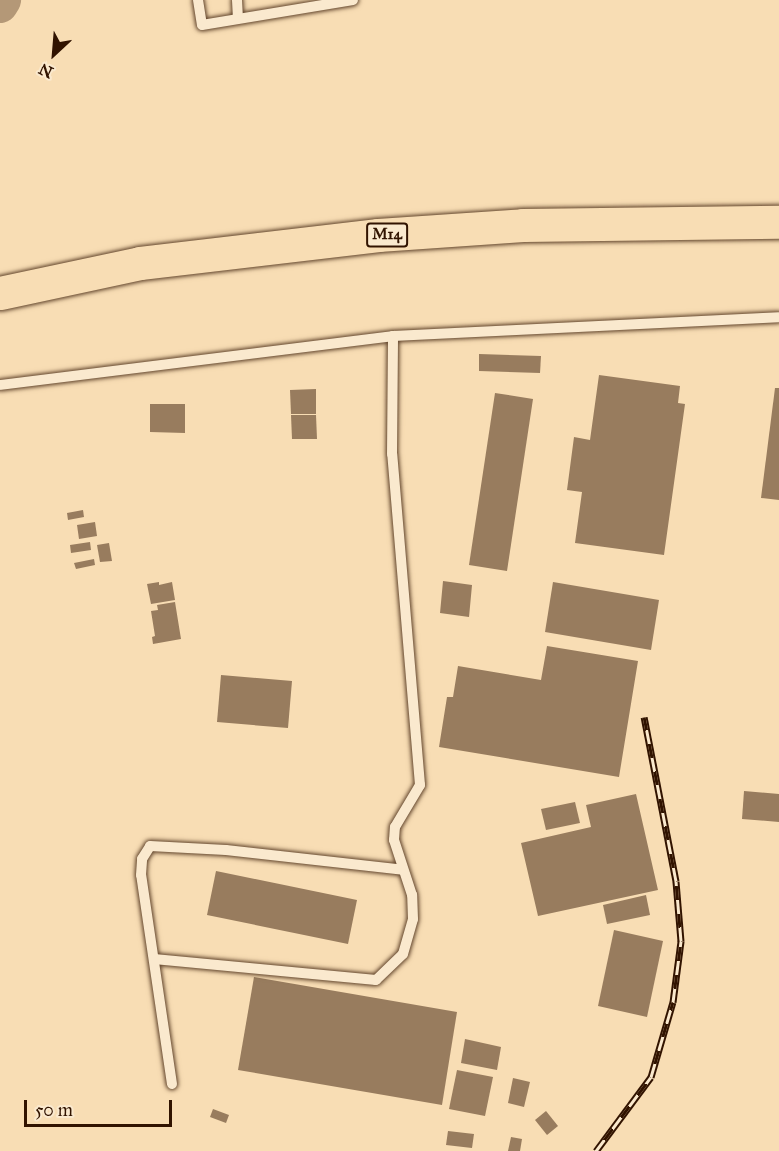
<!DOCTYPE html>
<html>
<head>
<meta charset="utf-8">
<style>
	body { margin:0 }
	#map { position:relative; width:779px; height:1151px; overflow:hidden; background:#f8ddb4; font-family:"IM FELL Great Primer",serif }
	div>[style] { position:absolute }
	.river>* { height:36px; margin:-18px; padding:0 18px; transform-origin:18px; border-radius:18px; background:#b49877 }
	.building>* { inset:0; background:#987c5e }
	.roads { filter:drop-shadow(0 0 2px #63462d) drop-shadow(0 0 2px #63462d) }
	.lane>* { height:10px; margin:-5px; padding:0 5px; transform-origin:5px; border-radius:5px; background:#fae9ce }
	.highway>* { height:33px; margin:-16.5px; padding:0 16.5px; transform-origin:16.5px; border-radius:16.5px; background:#f8ddb4 }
	.rail>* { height:7px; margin-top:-3.5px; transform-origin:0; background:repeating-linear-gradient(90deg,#fae9ce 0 14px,#311300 0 28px); box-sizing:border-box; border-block:2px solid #311300 }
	span { translate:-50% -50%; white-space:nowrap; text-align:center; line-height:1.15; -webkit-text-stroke:4.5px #fae9ce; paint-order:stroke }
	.shield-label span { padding:2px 4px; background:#fae9ce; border:2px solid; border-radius:4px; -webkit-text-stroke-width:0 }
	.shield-label { font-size:15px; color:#311300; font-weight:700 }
	.north { position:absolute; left:24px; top:24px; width:60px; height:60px; -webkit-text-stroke:4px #fae9ce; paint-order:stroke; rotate:206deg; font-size:16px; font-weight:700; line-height:24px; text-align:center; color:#311300 }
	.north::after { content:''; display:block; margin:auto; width:21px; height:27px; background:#311300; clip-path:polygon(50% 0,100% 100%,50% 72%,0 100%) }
	.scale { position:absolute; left:24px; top:1100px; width:148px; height:27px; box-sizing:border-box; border:3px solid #311300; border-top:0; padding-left:8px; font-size:18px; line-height:21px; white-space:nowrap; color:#311300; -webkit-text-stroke:4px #fae9ce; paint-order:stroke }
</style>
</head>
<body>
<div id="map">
	<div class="river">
		<i style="left:0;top:5px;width:6px;rotate:-59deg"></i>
	</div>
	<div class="building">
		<i style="clip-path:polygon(479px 354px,541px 356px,540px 373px,479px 371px)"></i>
		<i style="clip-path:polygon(599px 375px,680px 386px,678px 403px,685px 404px,664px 555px,575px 543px,582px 492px,567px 490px,574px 437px,590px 440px)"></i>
		<i style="clip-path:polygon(775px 388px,779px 388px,779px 500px,761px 498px)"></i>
		<i style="clip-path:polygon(316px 389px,316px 414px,291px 414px,290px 390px)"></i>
		<i style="clip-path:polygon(495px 393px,533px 399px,507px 571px,469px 565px)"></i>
		<i style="clip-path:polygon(150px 404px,185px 404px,185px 433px,150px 432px)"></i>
		<i style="clip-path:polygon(291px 415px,316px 415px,317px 439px,292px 439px)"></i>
		<i style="clip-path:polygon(83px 510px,84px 517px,68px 520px,67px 513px)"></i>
		<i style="clip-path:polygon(95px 522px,97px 536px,79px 539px,77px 525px)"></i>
		<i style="clip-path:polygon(90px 542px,91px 550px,71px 553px,70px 545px)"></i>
		<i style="clip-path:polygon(109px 543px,112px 561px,100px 562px,97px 545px)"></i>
		<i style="clip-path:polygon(94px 559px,95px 565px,76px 569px,74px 563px)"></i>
		<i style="clip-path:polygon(443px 581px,472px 585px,469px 617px,440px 613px)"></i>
		<i style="clip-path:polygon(159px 582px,159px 585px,172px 582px,175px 600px,151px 604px,147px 584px)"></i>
		<i style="clip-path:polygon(553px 582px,659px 600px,651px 650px,545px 632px)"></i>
		<i style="clip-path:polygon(175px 602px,181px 639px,153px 644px,152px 637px,155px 636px,151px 611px,158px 610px,157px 605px)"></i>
		<i style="clip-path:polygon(547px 646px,638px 661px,619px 777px,439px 747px,447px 697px,453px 697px,458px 666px,541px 680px)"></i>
		<i style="clip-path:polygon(221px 675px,292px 681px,288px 728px,217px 722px)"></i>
		<i style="clip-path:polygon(744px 791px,779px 794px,779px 822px,742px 819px)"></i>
		<i style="clip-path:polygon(636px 794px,658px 890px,538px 916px,521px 843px,591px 827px,586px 805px)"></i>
		<i style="clip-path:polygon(575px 802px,580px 823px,546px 830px,541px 809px)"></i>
		<i style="clip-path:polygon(216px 871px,357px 900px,348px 944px,207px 915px)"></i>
		<i style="clip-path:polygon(646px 895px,650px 915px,607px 924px,603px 905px)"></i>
		<i style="clip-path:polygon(614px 930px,663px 941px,647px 1017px,598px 1006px)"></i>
		<i style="clip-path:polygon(254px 977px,457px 1012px,442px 1105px,238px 1070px)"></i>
		<i style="clip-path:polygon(465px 1039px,501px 1047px,497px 1070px,461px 1063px)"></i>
		<i style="clip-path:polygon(457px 1070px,493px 1077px,485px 1116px,449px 1109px)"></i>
		<i style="clip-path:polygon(513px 1078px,530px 1082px,524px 1107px,508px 1103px)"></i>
		<i style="clip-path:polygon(213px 1109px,229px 1115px,226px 1123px,210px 1117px)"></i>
		<i style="clip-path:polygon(546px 1111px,558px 1126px,547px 1135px,535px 1120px)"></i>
		<i style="clip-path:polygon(448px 1131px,474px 1134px,472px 1148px,446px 1145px)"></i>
		<i style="clip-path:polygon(511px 1137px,522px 1139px,520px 1151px,508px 1151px)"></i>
	</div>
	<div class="roads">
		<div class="lane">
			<i style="left:198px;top:0;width:25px;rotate:81deg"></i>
			<i style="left:202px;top:25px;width:153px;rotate:-9.4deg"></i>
			<i style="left:237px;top:0;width:18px;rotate:87deg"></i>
			<i style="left:0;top:385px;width:396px;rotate:-7.1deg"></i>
			<i style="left:393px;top:336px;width:386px;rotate:-2.8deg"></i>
			<i style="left:154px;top:959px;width:223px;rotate:5.4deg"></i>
			<i style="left:376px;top:980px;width:37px;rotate:-44deg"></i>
			<i style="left:403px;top:954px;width:36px;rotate:-74deg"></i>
			<i style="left:413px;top:919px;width:24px;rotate:-92deg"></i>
			<i style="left:412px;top:895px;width:58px;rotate:-108.1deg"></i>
			<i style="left:394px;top:840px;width:13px;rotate:-86deg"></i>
			<i style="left:395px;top:827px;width:49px;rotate:-59.2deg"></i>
			<i style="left:420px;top:785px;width:332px;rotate:-94.8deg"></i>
			<i style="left:392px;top:454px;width:118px;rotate:-89.5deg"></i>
			<i style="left:172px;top:1084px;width:211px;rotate:-98.4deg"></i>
			<i style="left:141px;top:875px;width:16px;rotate:-86deg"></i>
			<i style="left:142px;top:859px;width:15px;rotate:-58deg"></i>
			<i style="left:150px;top:846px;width:76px;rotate:3deg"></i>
			<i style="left:226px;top:850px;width:178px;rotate:6.4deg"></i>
		</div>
		<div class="highway">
			<i style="left:0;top:293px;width:143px;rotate:-12.1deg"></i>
			<i style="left:140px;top:263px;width:240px;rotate:-6.7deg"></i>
			<i style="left:378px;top:235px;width:145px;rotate:-3.9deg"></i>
			<i style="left:523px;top:225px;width:256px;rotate:-0.7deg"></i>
		</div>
	</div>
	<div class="rail">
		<i style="left:596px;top:1151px;width:92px;rotate:-53.4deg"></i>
		<i style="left:651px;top:1077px;width:78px;rotate:-73.7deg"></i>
		<i style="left:673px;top:1002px;width:62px;rotate:-82.5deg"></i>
		<i style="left:681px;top:941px;width:60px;rotate:-94.8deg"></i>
		<i style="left:676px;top:881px;width:167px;rotate:-101deg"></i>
	</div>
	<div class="shield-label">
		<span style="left:387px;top:235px">M14</span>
	</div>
	<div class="north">N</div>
	<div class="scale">50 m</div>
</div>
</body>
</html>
